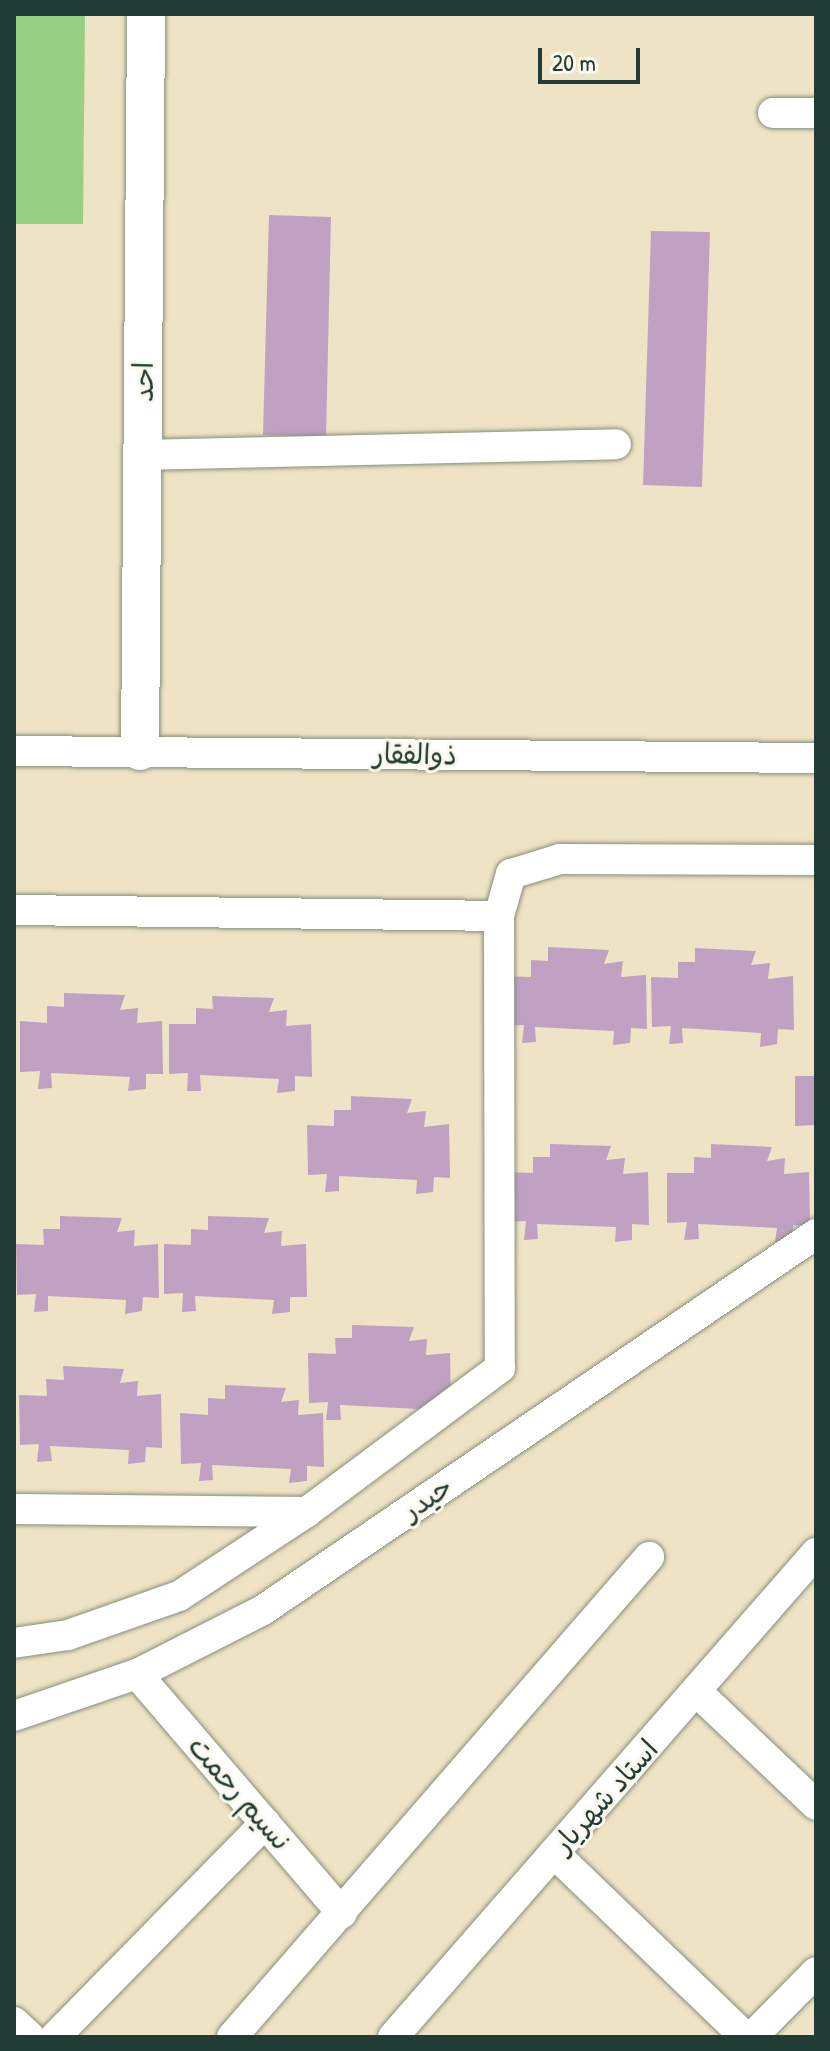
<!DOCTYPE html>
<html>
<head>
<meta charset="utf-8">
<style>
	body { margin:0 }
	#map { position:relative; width:830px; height:2051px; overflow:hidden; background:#efe3c5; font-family:"Patrick Hand","Playpen Sans Arabic",sans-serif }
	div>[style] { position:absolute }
	.green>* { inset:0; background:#97d083 }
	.building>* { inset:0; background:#c0a1c4 }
	.roads { filter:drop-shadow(0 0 2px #87907c) drop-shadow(0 0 2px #87907c) }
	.minor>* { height:30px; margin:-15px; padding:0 15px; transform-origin:15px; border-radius:15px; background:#fff }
	.tertiary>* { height:38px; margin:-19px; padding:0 19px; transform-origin:19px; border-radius:19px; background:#fff }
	span { translate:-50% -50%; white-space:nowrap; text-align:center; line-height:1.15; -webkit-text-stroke:6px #fbf7ec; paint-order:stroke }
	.street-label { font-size:28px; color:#1f3d34 }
	.frame { position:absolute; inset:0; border:16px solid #1f3d34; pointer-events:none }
	.scale { position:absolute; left:538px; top:48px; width:102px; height:36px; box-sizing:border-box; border:4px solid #1f3d34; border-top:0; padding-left:10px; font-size:24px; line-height:28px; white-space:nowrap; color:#1f3d34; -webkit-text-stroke:6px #fbf7ec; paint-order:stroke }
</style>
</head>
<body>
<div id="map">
	<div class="green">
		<i style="clip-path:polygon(14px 14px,85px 14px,83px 224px,14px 224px)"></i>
	</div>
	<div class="building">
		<i style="clip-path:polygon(269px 215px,331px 217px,326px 437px,263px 435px)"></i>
		<i style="clip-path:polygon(651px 231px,710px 232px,702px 487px,643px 485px)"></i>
		<i style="clip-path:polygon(548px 947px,609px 950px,604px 964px,623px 961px,621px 977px,646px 975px,647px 1029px,631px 1028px,630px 1043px,613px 1045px,614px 1031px,535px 1027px,536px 1042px,522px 1043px,524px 1025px,505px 1026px,504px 976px,531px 977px,531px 960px,548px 961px)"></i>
		<i style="clip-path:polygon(695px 948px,756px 951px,751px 965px,770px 963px,768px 979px,793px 976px,794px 1030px,778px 1029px,777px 1044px,760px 1047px,761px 1033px,682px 1028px,683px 1043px,669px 1044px,671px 1026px,652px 1027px,651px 977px,678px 978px,678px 962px,695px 962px)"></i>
		<i style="clip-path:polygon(64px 993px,125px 995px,120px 1010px,138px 1008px,137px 1023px,162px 1021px,163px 1074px,146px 1074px,146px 1089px,128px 1091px,130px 1077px,51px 1073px,52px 1088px,38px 1089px,40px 1071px,20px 1072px,20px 1021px,47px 1023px,47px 1006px,64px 1007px)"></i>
		<i style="clip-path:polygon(212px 996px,274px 998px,269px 1012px,287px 1010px,286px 1026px,311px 1024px,312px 1077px,295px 1076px,295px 1091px,277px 1093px,279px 1079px,200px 1075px,201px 1091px,187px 1091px,188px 1073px,169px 1074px,169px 1024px,196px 1024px,196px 1008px,213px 1009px)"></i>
		<i style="clip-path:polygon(795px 1076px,816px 1076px,816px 1125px,795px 1126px)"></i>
		<i style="clip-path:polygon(351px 1096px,412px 1099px,407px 1113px,426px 1111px,424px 1127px,449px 1124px,450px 1178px,434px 1177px,433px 1192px,416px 1194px,417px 1180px,339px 1176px,339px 1191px,325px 1192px,327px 1174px,308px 1175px,307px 1125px,334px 1126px,334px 1110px,351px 1110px)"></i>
		<i style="clip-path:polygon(550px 1144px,611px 1146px,606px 1160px,625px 1158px,623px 1174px,648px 1172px,649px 1225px,632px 1224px,632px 1240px,615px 1242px,616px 1227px,537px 1224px,538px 1239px,524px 1240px,526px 1221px,506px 1222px,506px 1172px,533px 1173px,533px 1157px,550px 1157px)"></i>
		<i style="clip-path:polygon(711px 1144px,772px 1147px,767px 1161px,785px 1158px,784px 1174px,809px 1172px,810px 1226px,793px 1225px,793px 1240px,775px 1242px,777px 1228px,698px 1224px,699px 1239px,684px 1240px,687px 1222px,667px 1223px,667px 1173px,694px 1173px,694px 1157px,711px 1158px)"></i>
		<i style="clip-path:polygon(60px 1216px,122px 1218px,117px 1232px,135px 1230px,134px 1246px,158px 1244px,159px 1298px,143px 1297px,142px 1311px,125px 1314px,126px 1300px,48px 1296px,48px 1311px,34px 1312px,36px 1294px,17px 1295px,16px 1244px,44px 1245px,43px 1229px,60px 1229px)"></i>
		<i style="clip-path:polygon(208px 1216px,269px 1218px,264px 1233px,282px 1231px,281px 1246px,306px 1244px,307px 1297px,290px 1297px,290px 1312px,272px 1314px,274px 1300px,195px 1296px,196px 1311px,182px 1312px,183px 1293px,164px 1294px,164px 1244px,191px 1245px,191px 1229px,208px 1230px)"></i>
		<i style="clip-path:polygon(352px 1325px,414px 1327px,409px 1341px,427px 1339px,426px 1355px,450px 1353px,451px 1407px,417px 1423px,418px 1409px,340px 1405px,341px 1420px,326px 1420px,328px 1402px,309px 1403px,308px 1353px,336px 1354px,335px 1338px,352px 1338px)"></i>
		<i style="clip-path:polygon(63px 1366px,124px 1369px,120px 1383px,138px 1381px,137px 1396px,161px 1394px,162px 1448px,146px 1447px,145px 1462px,128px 1464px,129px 1450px,50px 1446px,52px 1461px,37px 1462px,39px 1444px,20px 1445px,19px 1395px,47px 1396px,46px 1379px,64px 1380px)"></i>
		<i style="clip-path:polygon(225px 1385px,286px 1388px,281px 1402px,299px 1400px,298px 1415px,323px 1413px,324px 1467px,307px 1466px,307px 1481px,289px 1483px,291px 1469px,212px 1465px,213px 1480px,199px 1481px,201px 1463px,181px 1464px,180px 1413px,208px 1415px,208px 1398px,225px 1399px)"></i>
	</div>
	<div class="roads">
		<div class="minor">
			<i style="left:773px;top:113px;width:43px"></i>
			<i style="left:143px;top:455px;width:473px;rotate:-1.3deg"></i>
			<i style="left:14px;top:751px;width:802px;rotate:0.5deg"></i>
			<i style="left:14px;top:910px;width:485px;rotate:0.7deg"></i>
			<i style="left:499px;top:916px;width:452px;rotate:89.9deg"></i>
			<i style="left:500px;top:1368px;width:241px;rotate:143.3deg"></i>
			<i style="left:307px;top:1512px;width:153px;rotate:146.7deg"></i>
			<i style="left:179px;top:1596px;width:118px;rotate:160.6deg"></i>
			<i style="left:68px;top:1635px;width:55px;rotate:171.6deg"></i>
			<i style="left:499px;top:916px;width:44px;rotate:-74.1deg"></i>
			<i style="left:511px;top:874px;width:51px;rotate:-17deg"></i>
			<i style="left:560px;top:859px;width:256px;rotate:0.2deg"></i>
			<i style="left:14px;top:1509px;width:293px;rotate:0.6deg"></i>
			<i style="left:137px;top:1674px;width:315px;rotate:49.4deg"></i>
			<i style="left:697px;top:1692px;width:164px;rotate:43.5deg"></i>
			<i style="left:14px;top:1716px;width:130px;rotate:-18.9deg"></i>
			<i style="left:137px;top:1674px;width:141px;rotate:-26.9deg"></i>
			<i style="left:263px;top:1610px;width:669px;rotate:-34.21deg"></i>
			<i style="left:554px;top:1853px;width:265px;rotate:43.9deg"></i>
			<i style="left:14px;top:2022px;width:22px;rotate:43deg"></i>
			<i style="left:55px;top:2037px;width:300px;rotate:-45.5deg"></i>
			<i style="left:232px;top:2037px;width:636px;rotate:-49.02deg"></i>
			<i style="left:393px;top:2037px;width:643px;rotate:-48.85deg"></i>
			<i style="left:752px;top:2037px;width:91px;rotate:-45.4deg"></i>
		</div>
		<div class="tertiary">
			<i style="left:140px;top:751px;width:737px;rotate:-89.53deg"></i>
		</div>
	</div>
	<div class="street-label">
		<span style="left:143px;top:382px;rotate:-90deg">احد</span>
		<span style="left:415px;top:754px;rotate:1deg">ذوالفقار</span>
		<span style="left:427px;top:1498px;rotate:-34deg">حیدر</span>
		<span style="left:240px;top:1793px;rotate:49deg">نسیم رحمت</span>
		<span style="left:605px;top:1796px;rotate:-48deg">استاد شهریار</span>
	</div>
	<div class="frame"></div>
	<div class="scale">20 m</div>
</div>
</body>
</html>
